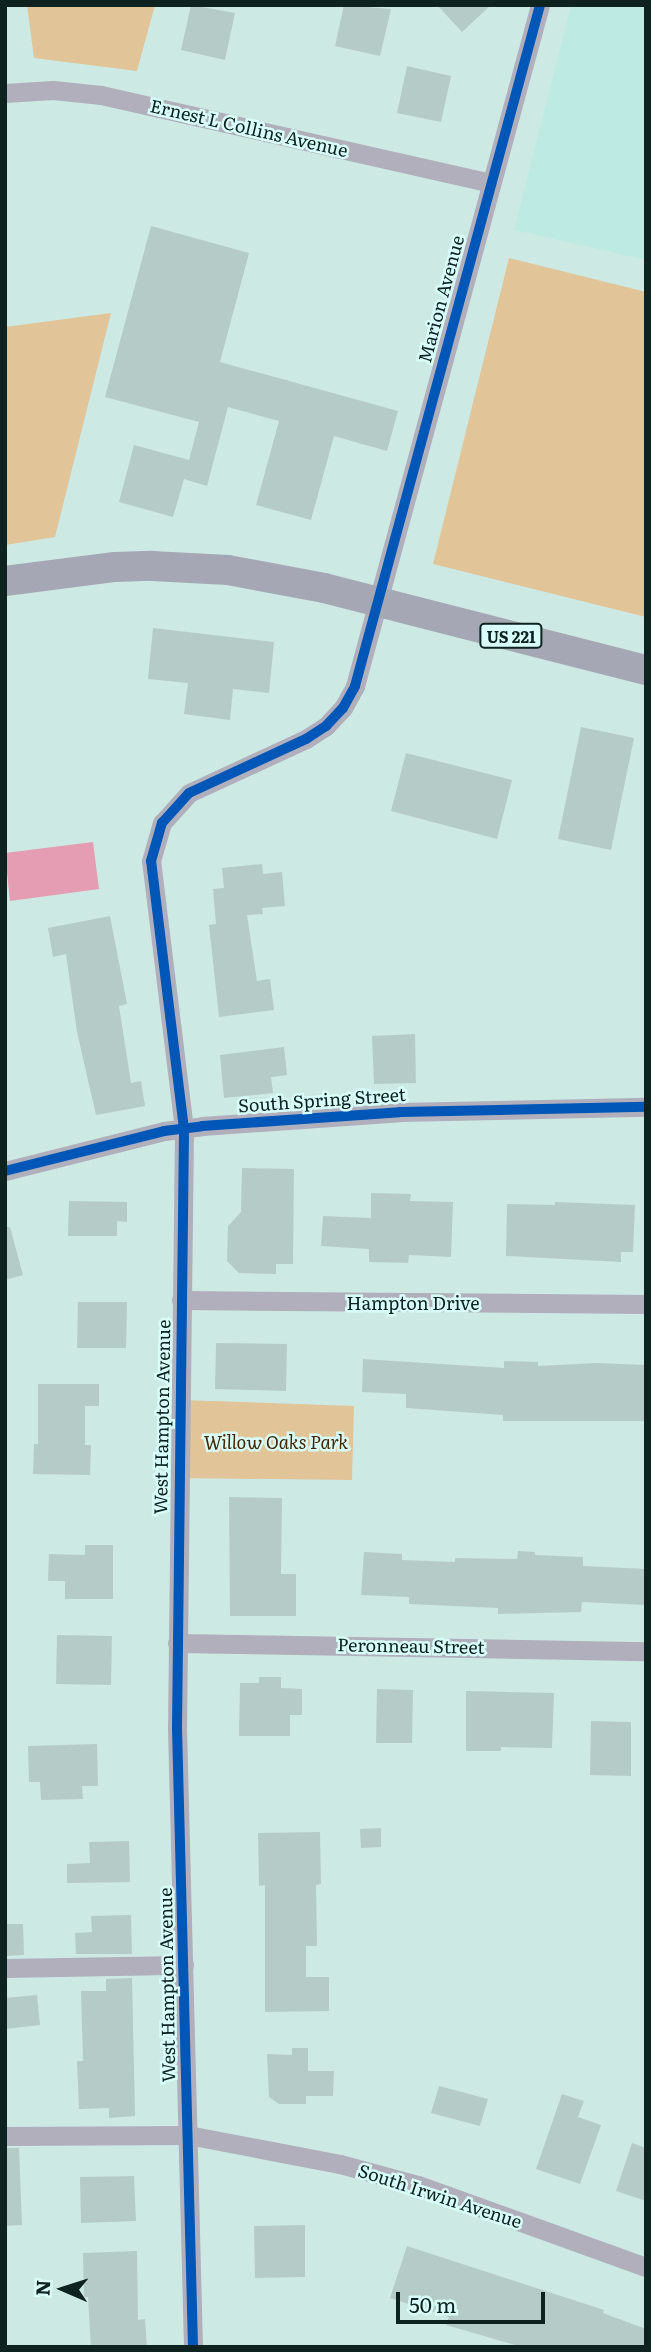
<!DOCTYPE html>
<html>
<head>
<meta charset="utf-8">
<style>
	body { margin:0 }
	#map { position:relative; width:651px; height:2352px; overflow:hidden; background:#cde9e4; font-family:Literata,serif }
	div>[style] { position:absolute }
	.built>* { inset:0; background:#bdebe3 }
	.green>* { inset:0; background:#e1c497 }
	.water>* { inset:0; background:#e49db2 }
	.building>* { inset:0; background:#b5cbc7 }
	.minor>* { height:19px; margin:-9.5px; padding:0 9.5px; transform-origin:9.5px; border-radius:9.5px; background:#b0afbb }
	.primary>* { height:30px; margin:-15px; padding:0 15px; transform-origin:15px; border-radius:15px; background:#a5a8b4 }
	.cycleway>* { height:10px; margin:-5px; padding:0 5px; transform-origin:5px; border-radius:5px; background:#0057b8 }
	span { translate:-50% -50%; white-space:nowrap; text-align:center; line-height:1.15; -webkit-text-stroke:5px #d7fff8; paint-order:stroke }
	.shield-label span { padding:2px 5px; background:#d7fff8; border:2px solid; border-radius:5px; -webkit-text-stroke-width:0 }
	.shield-label { font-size:16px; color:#0e221f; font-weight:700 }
	.street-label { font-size:18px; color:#0e221f }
	.park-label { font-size:18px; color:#452400; font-style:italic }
	.frame { position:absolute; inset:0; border:7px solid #0e221f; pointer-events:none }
	.north { position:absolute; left:28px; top:2254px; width:70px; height:70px; -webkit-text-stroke:5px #d7fff8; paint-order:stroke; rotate:273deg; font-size:19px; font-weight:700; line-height:28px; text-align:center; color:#0e221f }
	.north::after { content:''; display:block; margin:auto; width:24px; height:32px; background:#0e221f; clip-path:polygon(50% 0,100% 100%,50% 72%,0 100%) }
	.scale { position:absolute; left:396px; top:2292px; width:149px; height:32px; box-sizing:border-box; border:4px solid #0e221f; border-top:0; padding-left:9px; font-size:21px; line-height:24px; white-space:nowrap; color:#0e221f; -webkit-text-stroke:5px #d7fff8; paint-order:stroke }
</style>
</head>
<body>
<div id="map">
	<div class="built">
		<i style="clip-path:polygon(571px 5px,646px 5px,646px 260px,514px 230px)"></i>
	</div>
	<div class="green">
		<i style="clip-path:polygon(27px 5px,155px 5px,137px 71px,34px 58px)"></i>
		<i style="clip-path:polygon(509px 258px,646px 292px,646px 617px,433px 564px)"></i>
		<i style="clip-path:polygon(111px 313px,55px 537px,5px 545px,5px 327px)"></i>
		<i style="clip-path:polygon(180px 1400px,354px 1406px,352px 1480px,179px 1478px)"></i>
	</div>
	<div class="water">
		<i style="clip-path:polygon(93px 842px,99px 889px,10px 901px,5px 853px)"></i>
	</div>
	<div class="building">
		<i style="clip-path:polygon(191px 5px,235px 13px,225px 60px,181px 50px)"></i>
		<i style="clip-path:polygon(344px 5px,391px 9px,380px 56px,335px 46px)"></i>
		<i style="clip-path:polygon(437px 5px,491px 5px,462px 32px)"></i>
		<i style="clip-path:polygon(407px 66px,451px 76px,441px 122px,397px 113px)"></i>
		<i style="clip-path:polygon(151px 226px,249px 253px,220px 362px,398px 411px,387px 451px,334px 436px,311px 520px,256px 505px,279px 421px,228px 407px,207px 486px,184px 479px,173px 517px,119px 502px,134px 445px,189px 460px,199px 422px,105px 397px)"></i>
		<i style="clip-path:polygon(153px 628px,274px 642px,269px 693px,233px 689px,230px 720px,184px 714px,188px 683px,148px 679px)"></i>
		<i style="clip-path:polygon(581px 727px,634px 738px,611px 850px,558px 839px)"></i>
		<i style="clip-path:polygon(406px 753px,512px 780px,497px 839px,391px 811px)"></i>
		<i style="clip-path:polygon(262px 864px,263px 874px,282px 872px,285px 906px,262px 908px,263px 914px,247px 915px,257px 981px,270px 979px,274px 1010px,219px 1017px,209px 925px,216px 924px,213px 889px,224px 888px,222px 868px)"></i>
		<i style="clip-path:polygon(110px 916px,127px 1004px,119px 1006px,131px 1083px,141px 1081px,145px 1106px,96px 1115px,77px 1032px,66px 954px,53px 957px,48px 928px)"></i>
		<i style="clip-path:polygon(415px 1034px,416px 1083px,374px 1084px,372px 1036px)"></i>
		<i style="clip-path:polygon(284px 1047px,287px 1075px,271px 1077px,273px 1093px,224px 1098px,220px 1055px)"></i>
		<i style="clip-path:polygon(242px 1168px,294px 1169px,293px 1264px,276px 1264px,276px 1274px,239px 1273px,227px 1261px,228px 1226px,241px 1212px)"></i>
		<i style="clip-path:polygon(371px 1193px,411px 1194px,410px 1201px,453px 1202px,451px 1257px,409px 1255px,408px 1263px,369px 1262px,369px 1249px,321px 1246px,323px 1216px,371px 1218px)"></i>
		<i style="clip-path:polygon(69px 1201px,127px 1202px,127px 1222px,117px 1221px,117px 1236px,68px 1236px)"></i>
		<i style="clip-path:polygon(555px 1202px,635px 1205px,633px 1252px,621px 1252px,621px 1262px,506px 1256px,507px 1204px,555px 1205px)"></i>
		<i style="clip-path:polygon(5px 1227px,10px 1227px,23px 1275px,5px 1280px)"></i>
		<i style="clip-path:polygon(78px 1302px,127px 1302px,126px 1348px,77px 1348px)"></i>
		<i style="clip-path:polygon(216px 1343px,287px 1344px,286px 1391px,215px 1389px)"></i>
		<i style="clip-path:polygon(363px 1359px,504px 1368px,504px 1361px,538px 1362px,538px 1366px,597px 1363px,646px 1365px,646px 1421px,503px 1421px,503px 1415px,406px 1408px,406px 1394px,362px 1392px)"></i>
		<i style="clip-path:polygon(38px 1384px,99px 1384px,99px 1406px,85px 1406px,85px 1445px,91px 1445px,90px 1475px,33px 1474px,34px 1444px,38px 1444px)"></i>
		<i style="clip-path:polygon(229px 1497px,282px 1498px,281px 1574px,296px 1574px,296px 1616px,230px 1616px)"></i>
		<i style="clip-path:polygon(85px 1545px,113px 1545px,113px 1599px,65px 1599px,65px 1581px,48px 1581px,49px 1554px,85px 1555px)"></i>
		<i style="clip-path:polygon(518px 1551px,535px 1552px,535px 1555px,583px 1557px,583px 1566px,646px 1569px,646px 1605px,582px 1602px,581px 1612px,498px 1614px,498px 1608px,409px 1604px,409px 1597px,361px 1595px,364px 1552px,402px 1554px,402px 1560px,455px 1562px,455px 1558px,517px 1559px)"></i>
		<i style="clip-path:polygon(57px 1635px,112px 1636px,111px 1685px,56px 1684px)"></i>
		<i style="clip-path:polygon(259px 1677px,281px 1677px,281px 1688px,302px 1689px,302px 1715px,290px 1715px,290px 1736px,239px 1736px,240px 1683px,259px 1683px)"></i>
		<i style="clip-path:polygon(377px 1689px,413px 1690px,412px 1743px,376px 1743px)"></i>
		<i style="clip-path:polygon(466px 1691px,554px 1693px,552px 1748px,501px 1747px,501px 1751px,466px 1751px)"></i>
		<i style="clip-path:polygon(591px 1721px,631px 1722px,631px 1776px,590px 1775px)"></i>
		<i style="clip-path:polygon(97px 1744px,98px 1786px,82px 1786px,83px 1799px,41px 1800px,40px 1782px,29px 1782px,28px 1746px)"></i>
		<i style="clip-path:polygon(381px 1828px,381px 1847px,361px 1848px,360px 1829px)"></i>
		<i style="clip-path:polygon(320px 1832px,321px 1884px,316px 1885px,317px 1946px,306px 1946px,306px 1977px,329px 1977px,329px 2011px,265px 2012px,265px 1885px,259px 1886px,258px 1833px)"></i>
		<i style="clip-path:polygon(129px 1841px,130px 1882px,67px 1883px,67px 1864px,90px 1863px,89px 1842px)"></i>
		<i style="clip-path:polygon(131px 1915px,132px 1954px,76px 1954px,75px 1933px,92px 1932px,91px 1916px)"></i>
		<i style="clip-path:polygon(5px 1924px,23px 1924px,24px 1955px,5px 1956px)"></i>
		<i style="clip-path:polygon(132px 1978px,135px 2116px,109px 2118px,109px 2108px,79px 2109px,77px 2061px,83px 2061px,81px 1991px,106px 1991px,106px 1979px)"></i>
		<i style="clip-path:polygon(37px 1995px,40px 2025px,5px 2029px,5px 1998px)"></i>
		<i style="clip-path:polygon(292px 2048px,308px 2048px,308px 2071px,334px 2071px,333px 2096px,306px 2096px,306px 2104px,279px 2104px,269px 2097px,267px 2054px,292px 2055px)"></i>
		<i style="clip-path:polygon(439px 2086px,488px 2099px,480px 2126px,431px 2113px)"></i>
		<i style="clip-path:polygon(562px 2094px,584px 2101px,578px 2117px,601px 2125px,580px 2184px,536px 2169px)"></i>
		<i style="clip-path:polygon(632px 2143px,646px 2148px,646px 2201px,616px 2191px)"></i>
		<i style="clip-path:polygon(5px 2148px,19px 2148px,22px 2225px,5px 2226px)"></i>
		<i style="clip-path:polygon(134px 2176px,136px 2221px,81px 2223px,80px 2177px)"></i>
		<i style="clip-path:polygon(305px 2225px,305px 2277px,255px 2278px,254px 2226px)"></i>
		<i style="clip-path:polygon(407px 2246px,604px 2310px,603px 2313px,646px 2329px,646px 2347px,522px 2347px,446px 2325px,449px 2317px,390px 2298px)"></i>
		<i style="clip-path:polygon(137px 2251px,138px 2320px,145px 2319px,147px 2347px,91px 2347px,88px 2297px,84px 2297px,83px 2253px)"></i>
	</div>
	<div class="minor">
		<i style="left:5px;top:93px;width:48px;rotate:-3.6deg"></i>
		<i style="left:53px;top:90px;width:48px;rotate:5.9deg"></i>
		<i style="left:101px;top:95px;width:400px;rotate:12.7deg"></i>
		<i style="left:5px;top:1171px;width:164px;rotate:-14.1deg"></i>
		<i style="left:164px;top:1131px;width:38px;rotate:-7deg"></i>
		<i style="left:202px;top:1126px;width:198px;rotate:-4deg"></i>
		<i style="left:400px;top:1112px;width:246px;rotate:-1.2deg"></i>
		<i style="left:181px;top:1300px;width:465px;rotate:0.5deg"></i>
		<i style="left:177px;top:1643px;width:469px;rotate:1deg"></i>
		<i style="left:5px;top:1968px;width:179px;rotate:-1deg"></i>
		<i style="left:5px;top:2136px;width:183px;rotate:-0.3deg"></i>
		<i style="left:188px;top:2135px;width:155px;rotate:10.8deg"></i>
		<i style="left:340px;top:2164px;width:81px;rotate:15.1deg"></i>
		<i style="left:418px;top:2185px;width:242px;rotate:19.8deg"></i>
		<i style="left:193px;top:2347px;width:618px;rotate:-91.48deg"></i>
		<i style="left:177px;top:1729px;width:600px;rotate:-89.33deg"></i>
		<i style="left:184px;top:1129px;width:270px;rotate:-97deg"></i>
		<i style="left:151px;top:861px;width:40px;rotate:-74deg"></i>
		<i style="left:162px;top:823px;width:40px;rotate:-48deg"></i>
		<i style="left:189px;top:793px;width:129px;rotate:-24.8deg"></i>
		<i style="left:306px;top:739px;width:24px;rotate:-33deg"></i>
		<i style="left:326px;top:726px;width:25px;rotate:-47deg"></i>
		<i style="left:343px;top:708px;width:25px;rotate:-61deg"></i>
		<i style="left:355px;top:686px;width:706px;rotate:-74.8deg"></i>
	</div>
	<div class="primary">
		<i style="left:5px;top:581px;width:111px;rotate:-7.3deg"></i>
		<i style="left:115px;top:567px;width:37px;rotate:-2deg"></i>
		<i style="left:152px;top:566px;width:76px;rotate:3deg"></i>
		<i style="left:228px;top:570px;width:98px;rotate:10.6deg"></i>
		<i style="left:324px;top:588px;width:332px;rotate:14.3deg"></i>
	</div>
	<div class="cycleway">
		<i style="left:5px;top:1171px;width:164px;rotate:-14.1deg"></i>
		<i style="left:164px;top:1131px;width:38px;rotate:-7deg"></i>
		<i style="left:202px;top:1126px;width:198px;rotate:-4deg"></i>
		<i style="left:400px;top:1112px;width:246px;rotate:-1.2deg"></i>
		<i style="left:193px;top:2347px;width:618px;rotate:-91.48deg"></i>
		<i style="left:177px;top:1729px;width:600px;rotate:-89.33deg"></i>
		<i style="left:184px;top:1129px;width:270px;rotate:-97deg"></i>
		<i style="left:151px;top:861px;width:40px;rotate:-74deg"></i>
		<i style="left:162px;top:823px;width:40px;rotate:-48deg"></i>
		<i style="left:189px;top:793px;width:129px;rotate:-24.8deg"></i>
		<i style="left:306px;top:739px;width:24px;rotate:-33deg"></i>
		<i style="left:326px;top:726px;width:25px;rotate:-47deg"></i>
		<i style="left:343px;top:708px;width:25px;rotate:-61deg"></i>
		<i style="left:355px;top:686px;width:706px;rotate:-74.8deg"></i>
	</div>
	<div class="shield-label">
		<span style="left:511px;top:636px">US 221</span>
	</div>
	<div class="street-label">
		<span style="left:249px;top:128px;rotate:13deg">Ernest L Collins Avenue</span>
		<span style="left:441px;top:299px;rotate:-75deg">Marion Avenue</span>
		<span style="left:322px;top:1100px;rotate:-4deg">South Spring Street</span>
		<span style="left:413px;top:1303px">Hampton Drive</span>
		<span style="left:162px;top:1417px;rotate:-89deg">West Hampton Avenue</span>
		<span style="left:411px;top:1646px;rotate:1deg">Peronneau Street</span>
		<span style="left:167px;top:1985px;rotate:-91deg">West Hampton Avenue</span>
		<span style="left:440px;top:2196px;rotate:18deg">South Irwin Avenue</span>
	</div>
	<div class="park-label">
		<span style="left:276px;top:1442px">Willow Oaks Park</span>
	</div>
	<div class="frame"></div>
	<div class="north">N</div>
	<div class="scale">50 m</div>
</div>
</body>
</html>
